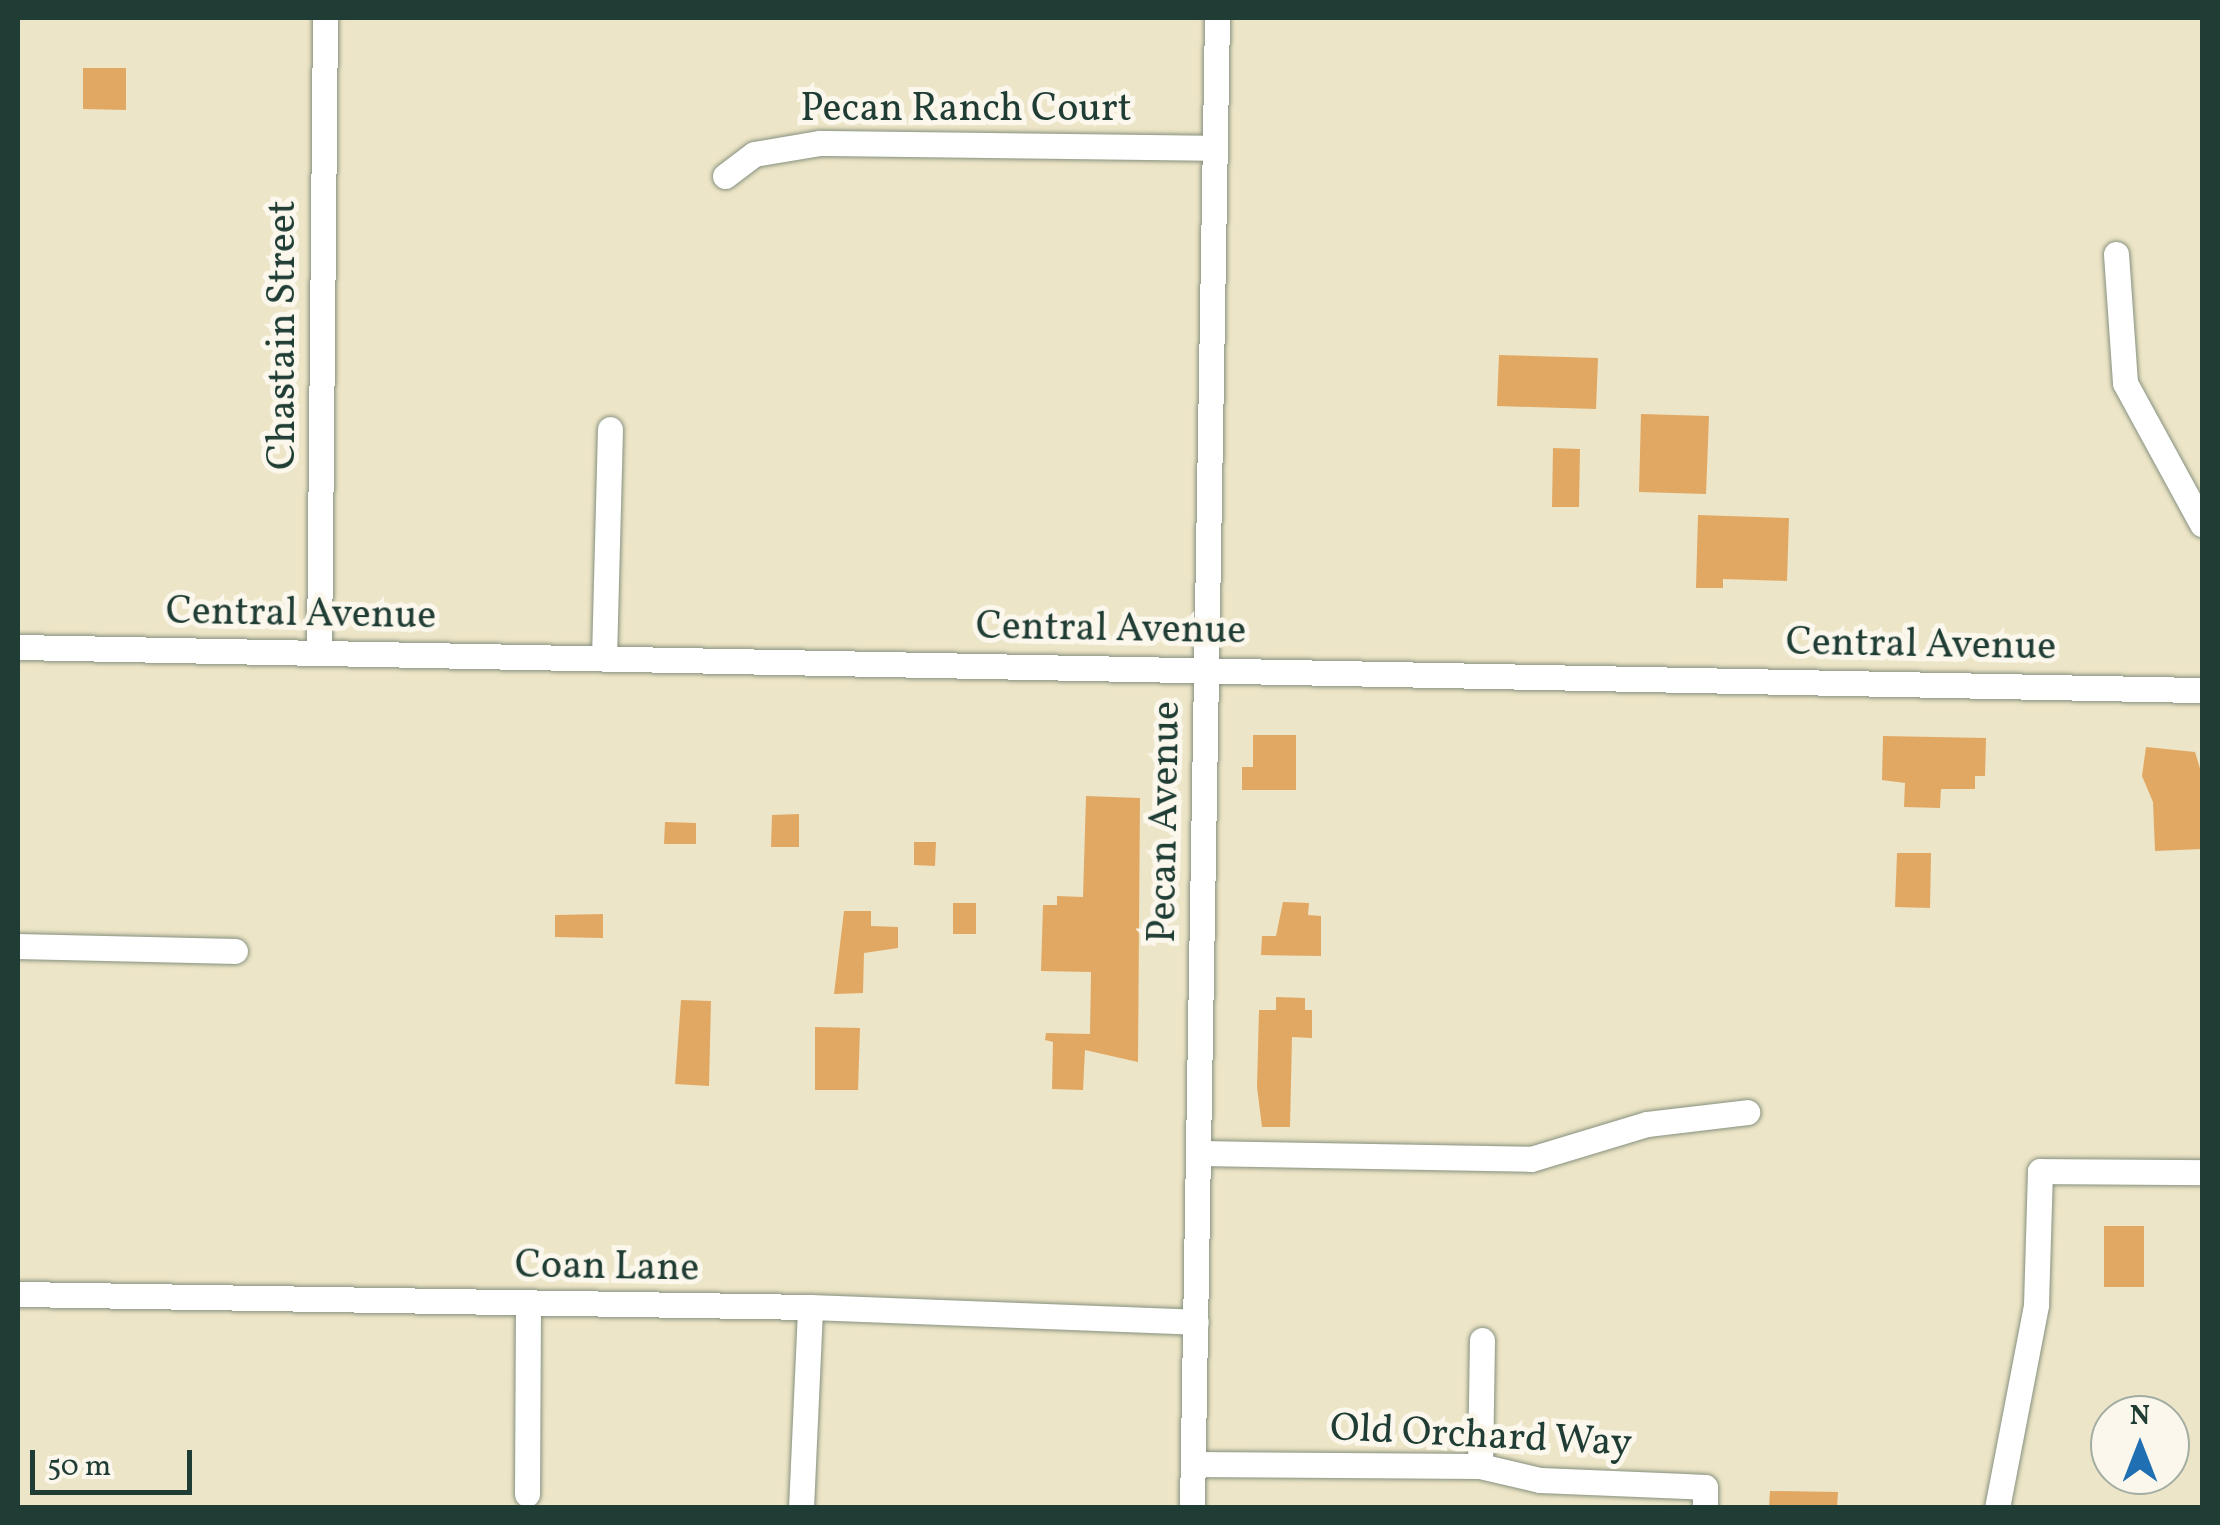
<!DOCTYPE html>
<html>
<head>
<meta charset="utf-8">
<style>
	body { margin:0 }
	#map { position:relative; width:2220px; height:1525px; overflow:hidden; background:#ede5c7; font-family:Vollkorn,serif }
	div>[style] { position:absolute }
	.building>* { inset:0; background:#e1a864 }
	.roads { filter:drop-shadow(0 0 2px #86917e) drop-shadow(0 0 2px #86917e) }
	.minor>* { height:25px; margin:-12.5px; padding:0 12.5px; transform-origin:12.5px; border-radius:12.5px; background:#fff }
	span { translate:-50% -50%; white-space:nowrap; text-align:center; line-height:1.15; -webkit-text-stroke:10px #fbf7ec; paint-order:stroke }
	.street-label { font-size:40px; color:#1f3d34 }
	.frame { position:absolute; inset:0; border:20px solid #1f3d34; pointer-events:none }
	.north { position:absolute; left:2090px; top:1395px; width:100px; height:100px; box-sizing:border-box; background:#fbf7ec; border:2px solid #a3ada2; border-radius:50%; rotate:0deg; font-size:28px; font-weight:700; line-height:40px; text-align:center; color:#1f3d34 }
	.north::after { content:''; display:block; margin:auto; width:35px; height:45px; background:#1f6fb2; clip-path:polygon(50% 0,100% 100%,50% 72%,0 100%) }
	.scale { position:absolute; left:30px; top:1450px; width:162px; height:45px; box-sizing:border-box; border:5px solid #1f3d34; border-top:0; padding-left:12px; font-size:30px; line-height:35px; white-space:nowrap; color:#1f3d34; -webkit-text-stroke:8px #fbf7ec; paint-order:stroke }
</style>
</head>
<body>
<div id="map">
	<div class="building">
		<i style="clip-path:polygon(83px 68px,126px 68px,126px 110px,83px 109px)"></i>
		<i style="clip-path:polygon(1499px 355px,1598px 358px,1596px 409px,1497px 406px)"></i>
		<i style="clip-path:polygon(1641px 414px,1709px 416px,1706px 494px,1639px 492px)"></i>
		<i style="clip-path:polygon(1553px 448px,1580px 449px,1579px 507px,1552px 507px)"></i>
		<i style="clip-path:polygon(1698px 515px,1789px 518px,1787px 581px,1723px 579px,1723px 588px,1696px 588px)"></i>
		<i style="clip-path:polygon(1253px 735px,1296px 735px,1296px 790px,1242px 790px,1242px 767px,1253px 767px)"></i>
		<i style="clip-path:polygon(1883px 736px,1986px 738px,1985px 776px,1975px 776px,1975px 789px,1941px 789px,1940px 808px,1904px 807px,1905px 783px,1882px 780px)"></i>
		<i style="clip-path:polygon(2146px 747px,2195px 752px,2202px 775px,2202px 849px,2155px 851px,2153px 802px,2142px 776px)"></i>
		<i style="clip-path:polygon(1086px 796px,1140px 798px,1138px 1062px,1085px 1050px,1083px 1090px,1052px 1089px,1053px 1042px,1045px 1040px,1046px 1033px,1090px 1034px,1091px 972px,1041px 971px,1043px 905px,1057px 905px,1057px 896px,1083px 897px)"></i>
		<i style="clip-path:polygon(799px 814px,799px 847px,771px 847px,772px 815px)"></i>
		<i style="clip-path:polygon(665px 822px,696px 823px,696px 844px,664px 844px)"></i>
		<i style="clip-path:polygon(914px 842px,936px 842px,935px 866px,914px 865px)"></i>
		<i style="clip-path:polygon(1897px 853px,1931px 853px,1930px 908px,1895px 907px)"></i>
		<i style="clip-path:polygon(1283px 902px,1309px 903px,1308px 915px,1321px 916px,1321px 956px,1261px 955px,1262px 936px,1276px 936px)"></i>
		<i style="clip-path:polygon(953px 903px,976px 903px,976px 934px,953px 934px)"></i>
		<i style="clip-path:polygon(844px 911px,871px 911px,871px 926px,898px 927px,898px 948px,864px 953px,863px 993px,834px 994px)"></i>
		<i style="clip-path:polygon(603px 914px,603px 938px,555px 937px,555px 915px)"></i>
		<i style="clip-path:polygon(1276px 997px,1305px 998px,1305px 1010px,1312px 1010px,1312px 1038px,1292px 1037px,1290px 1127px,1262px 1127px,1257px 1087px,1259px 1010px,1276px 1010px)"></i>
		<i style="clip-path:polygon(681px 1000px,711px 1001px,709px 1086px,675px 1084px)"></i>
		<i style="clip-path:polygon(815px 1027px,860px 1028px,858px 1090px,815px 1090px)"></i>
		<i style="clip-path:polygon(2104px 1226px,2144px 1226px,2144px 1287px,2104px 1287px)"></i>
		<i style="clip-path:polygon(1770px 1491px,1838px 1492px,1837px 1508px,1769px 1508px)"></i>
	</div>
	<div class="roads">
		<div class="minor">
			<i style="left:725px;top:176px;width:36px;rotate:-37deg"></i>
			<i style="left:754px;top:154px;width:67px;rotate:-9.5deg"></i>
			<i style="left:820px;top:143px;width:395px;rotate:0.7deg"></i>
			<i style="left:2116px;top:254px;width:129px;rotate:86deg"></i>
			<i style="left:2125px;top:383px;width:161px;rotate:61.4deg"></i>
			<i style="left:18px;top:647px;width:2184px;rotate:1.13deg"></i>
			<i style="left:319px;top:653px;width:635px;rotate:-89.46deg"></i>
			<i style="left:604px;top:658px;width:229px;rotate:-88.5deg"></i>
			<i style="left:18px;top:946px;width:217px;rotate:1.3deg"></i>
			<i style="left:1198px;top:1153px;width:333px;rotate:1deg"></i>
			<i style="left:1531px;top:1159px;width:121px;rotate:-16.8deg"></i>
			<i style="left:1647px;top:1124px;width:101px;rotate:-6.8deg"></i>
			<i style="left:18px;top:1294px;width:792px;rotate:0.94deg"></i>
			<i style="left:810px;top:1307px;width:386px;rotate:2.2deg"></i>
			<i style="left:1193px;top:1464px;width:287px;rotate:0.4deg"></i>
			<i style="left:1480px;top:1466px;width:62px;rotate:13.1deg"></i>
			<i style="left:1540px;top:1480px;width:165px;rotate:2.4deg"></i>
			<i style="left:1705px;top:1487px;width:21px;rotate:90deg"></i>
			<i style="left:1480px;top:1466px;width:126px;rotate:-89.1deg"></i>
			<i style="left:527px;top:1494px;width:190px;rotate:-89.7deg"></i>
			<i style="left:801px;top:1508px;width:201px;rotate:-87.4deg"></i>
			<i style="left:1192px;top:1508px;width:1490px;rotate:-89.04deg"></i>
			<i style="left:1997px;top:1508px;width:207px;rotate:-79.1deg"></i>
			<i style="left:2036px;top:1305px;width:134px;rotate:-88.3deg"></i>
			<i style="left:2040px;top:1171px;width:162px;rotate:0.4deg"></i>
		</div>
	</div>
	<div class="street-label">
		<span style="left:966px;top:110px">Pecan Ranch Court</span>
		<span style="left:284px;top:335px;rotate:-90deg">Chastain Street</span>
		<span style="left:301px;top:615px;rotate:1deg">Central Avenue</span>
		<span style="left:1111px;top:630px;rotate:1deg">Central Avenue</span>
		<span style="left:1921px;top:646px;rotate:1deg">Central Avenue</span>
		<span style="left:1166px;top:822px;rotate:-89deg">Pecan Avenue</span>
		<span style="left:607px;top:1268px;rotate:1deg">Coan Lane</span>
		<span style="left:1481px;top:1437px;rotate:3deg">Old Orchard Way</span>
	</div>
	<div class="frame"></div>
	<div class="north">N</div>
	<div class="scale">50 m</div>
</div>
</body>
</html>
